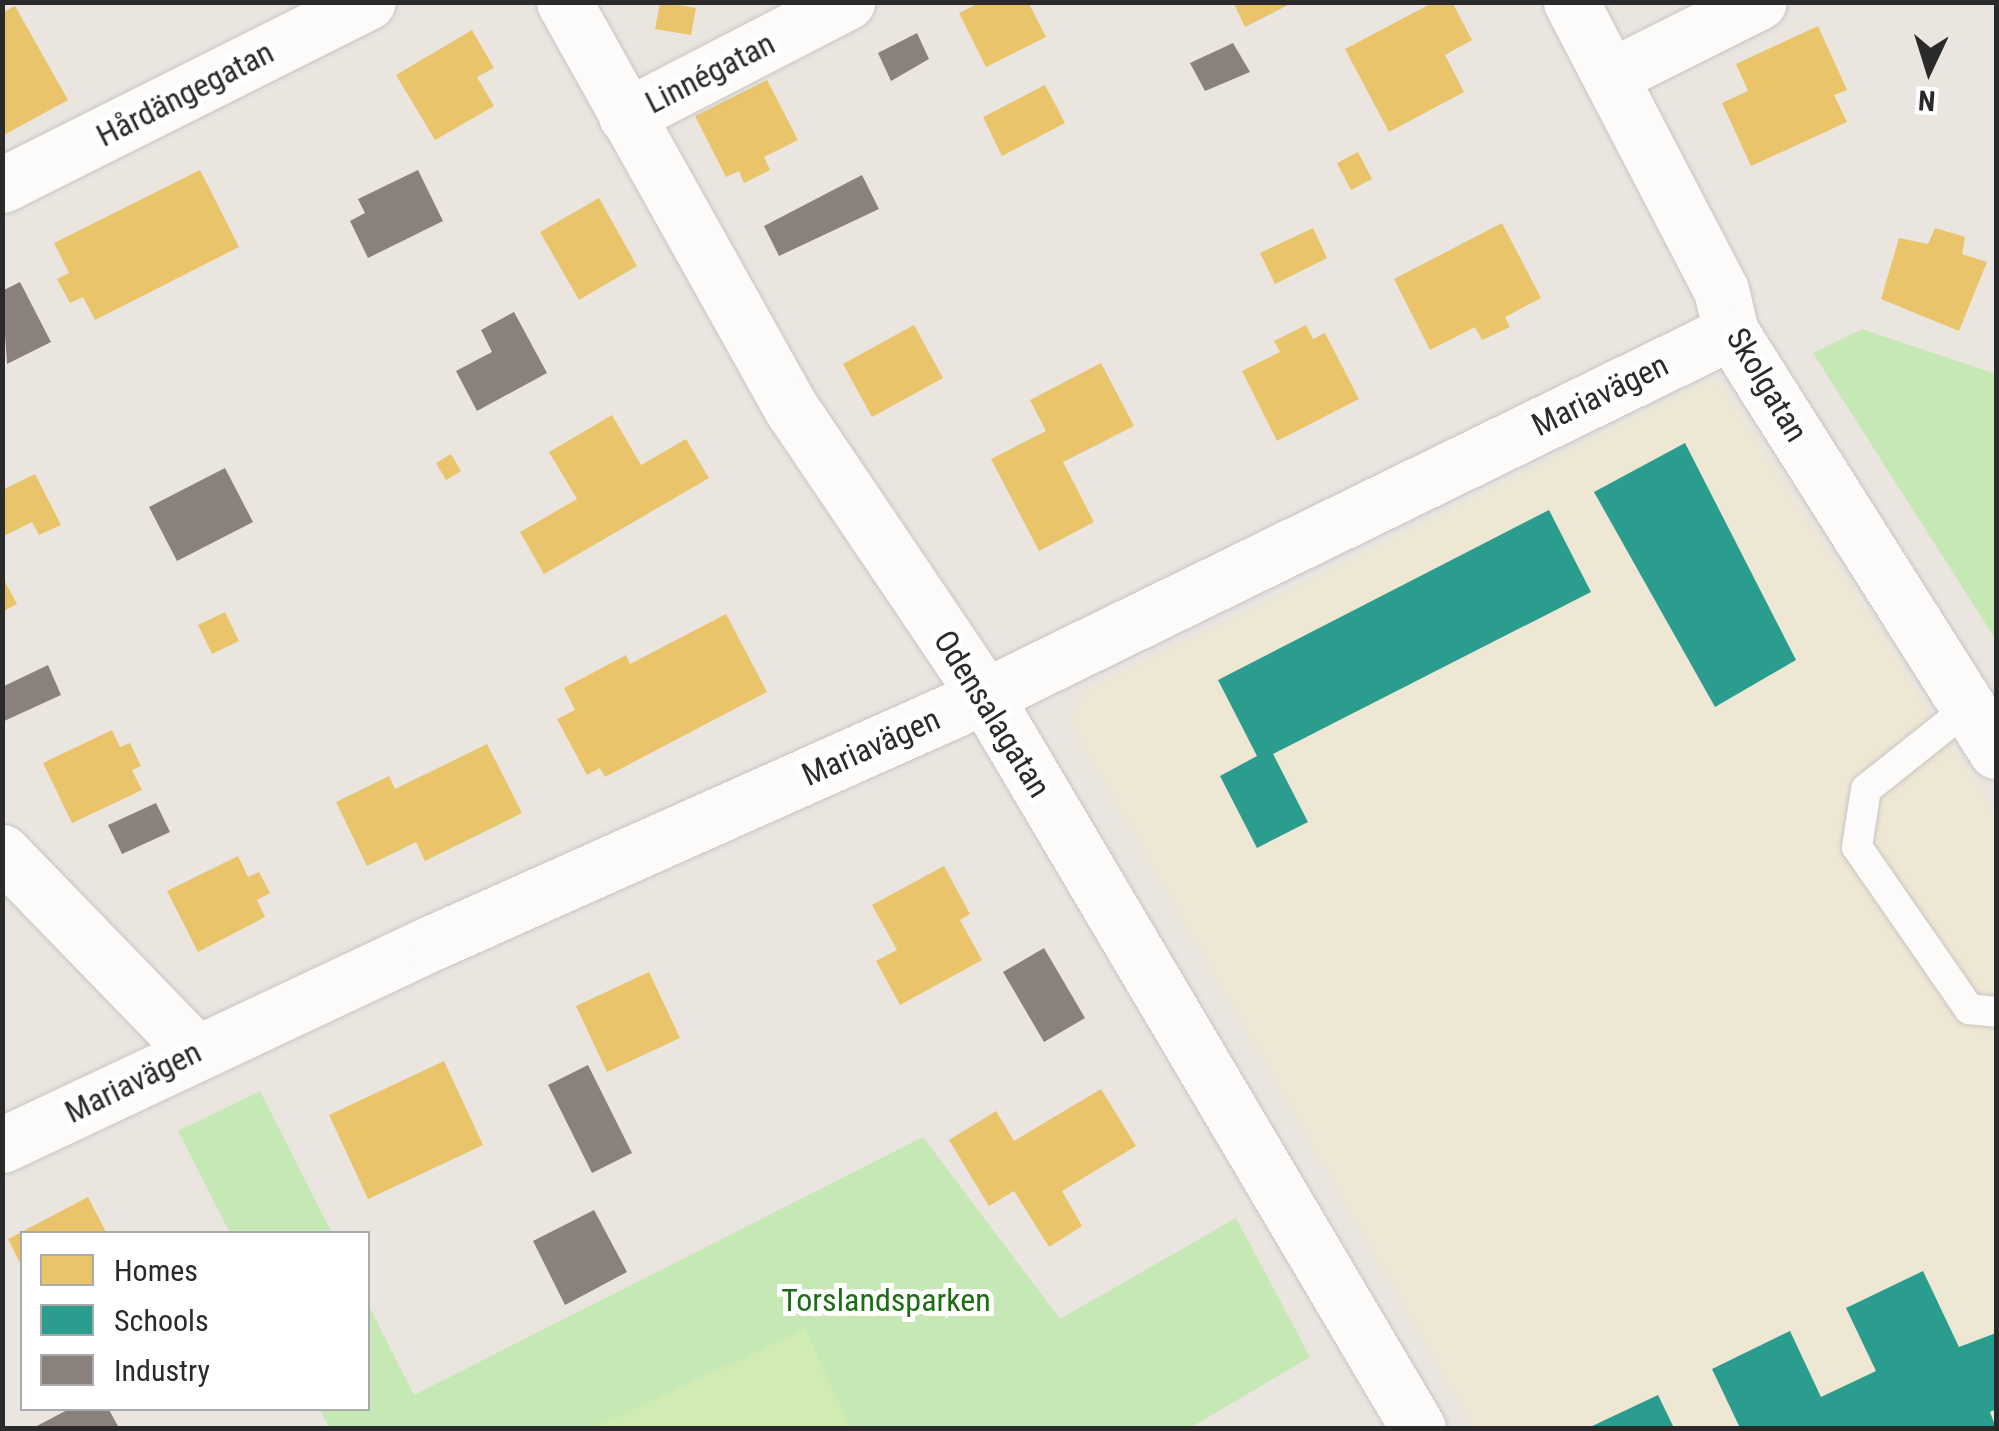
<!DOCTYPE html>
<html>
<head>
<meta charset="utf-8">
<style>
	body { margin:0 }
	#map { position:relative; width:1999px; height:1431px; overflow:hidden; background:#eae6df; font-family:"Roboto Condensed",sans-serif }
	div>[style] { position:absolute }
	.education>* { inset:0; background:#eee7d3 }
	.green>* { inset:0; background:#c5e8b5 }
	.pitch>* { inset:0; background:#d1ecb2 }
	.homes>* { inset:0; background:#e9c46a }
	.schools>* { inset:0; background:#2a9d8f }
	.industry>* { inset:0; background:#8a817c }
	.roads { filter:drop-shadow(0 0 2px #c7c5c5) drop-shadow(0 0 2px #c7c5c5) }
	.service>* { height:30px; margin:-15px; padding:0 15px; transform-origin:15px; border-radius:15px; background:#fcfbfa }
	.minor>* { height:55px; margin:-27.5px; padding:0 27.5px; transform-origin:27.5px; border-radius:27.5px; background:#fcfbfa }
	span { translate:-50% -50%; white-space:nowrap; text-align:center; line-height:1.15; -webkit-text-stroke:10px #fff; paint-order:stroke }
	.street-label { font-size:32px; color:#2a2a2a }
	.park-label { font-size:32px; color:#1d6d14 }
	.frame { position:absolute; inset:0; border:5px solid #2a2a2a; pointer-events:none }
	.legend { position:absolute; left:20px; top:1231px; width:350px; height:180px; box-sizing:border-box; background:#fff; border:2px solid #aaa; margin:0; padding:12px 18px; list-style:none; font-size:30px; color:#2a2a2a }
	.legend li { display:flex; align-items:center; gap:20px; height:50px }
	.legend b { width:50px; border:2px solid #aaa }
	.north { position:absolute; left:1879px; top:20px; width:100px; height:100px; -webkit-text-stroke:8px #fff; paint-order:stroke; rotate:184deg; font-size:28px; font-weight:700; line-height:40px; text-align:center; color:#2a2a2a }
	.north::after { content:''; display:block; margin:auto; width:35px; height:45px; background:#2a2a2a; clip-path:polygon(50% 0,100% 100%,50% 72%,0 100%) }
</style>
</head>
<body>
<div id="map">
	<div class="education">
		<i style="clip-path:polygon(1715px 378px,1996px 815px,1996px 1428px,1474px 1428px,1070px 722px,1084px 693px)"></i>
	</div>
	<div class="green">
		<i style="clip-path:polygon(1862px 329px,1996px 374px,1996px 640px,1813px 353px)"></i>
		<i style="clip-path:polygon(260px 1091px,332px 1233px,230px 1233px,178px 1131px)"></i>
		<i style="clip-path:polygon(923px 1137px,1060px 1319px,1236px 1218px,1310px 1357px,1190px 1428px,330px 1428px,319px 1409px,368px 1408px,368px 1304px,414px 1395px)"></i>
	</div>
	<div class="pitch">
		<i style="clip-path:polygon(805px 1329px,851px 1428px,593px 1428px)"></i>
	</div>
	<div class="homes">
		<i style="clip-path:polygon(660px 2px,696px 8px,691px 35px,655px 29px)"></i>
		<i style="clip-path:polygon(981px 2px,1028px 2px,1046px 37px,986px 67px,959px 13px)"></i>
		<i style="clip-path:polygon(1233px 2px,1294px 2px,1245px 27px)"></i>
		<i style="clip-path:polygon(1434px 2px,1452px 2px,1472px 40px,1445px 55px,1464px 92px,1389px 132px,1345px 49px)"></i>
		<i style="clip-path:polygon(15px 6px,68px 100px,2px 136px,2px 13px)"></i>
		<i style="clip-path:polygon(1818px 26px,1847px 90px,1834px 95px,1847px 122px,1751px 166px,1722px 103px,1748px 91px,1736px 64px)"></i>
		<i style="clip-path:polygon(472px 30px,494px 68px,477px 77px,494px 106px,435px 140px,396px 75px)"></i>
		<i style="clip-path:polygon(767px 80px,798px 140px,764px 157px,770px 170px,744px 183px,739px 171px,726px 177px,695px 116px)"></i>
		<i style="clip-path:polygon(1045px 85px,1065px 123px,1002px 156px,983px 117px)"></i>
		<i style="clip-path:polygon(1358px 152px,1372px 179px,1351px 190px,1337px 163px)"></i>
		<i style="clip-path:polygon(200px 170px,239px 247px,95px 320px,83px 297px,70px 303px,57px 279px,69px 273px,54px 243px)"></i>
		<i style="clip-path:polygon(599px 198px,637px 266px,579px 300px,540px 232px)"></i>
		<i style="clip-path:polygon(1502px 223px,1541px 298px,1505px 317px,1510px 327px,1482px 340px,1475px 327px,1430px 350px,1394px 279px)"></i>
		<i style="clip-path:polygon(1313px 228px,1327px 258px,1275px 284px,1260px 253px)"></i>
		<i style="clip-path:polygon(1935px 228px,1965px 237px,1962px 254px,1987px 262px,1959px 331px,1881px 299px,1899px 238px,1928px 244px)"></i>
		<i style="clip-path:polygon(914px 325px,943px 378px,872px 417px,843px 364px)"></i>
		<i style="clip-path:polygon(1306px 325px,1313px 339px,1325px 333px,1359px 399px,1277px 441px,1242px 371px,1280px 352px,1274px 341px)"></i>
		<i style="clip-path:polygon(1101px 363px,1134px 426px,1063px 462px,1094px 522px,1039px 551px,991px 459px,1046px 431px,1030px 400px)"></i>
		<i style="clip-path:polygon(612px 415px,641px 465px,686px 439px,709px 478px,544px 574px,520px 532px,577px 499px,549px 452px)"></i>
		<i style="clip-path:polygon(451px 454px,461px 471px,446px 480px,436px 463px)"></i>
		<i style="clip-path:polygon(35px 474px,61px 525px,39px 535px,32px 522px,2px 537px,2px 490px)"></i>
		<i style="clip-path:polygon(2px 576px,17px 604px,2px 612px)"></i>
		<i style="clip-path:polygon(225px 612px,239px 641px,212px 654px,198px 625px)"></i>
		<i style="clip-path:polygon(726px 614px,767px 692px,605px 777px,600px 768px,587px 775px,557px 719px,575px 710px,564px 688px,626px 655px,630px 664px)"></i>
		<i style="clip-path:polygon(112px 730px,120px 747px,130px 743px,141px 766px,132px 770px,142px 790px,72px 823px,43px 763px)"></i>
		<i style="clip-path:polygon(487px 744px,522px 813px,425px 861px,416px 842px,367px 866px,336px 802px,389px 776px,395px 789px)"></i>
		<i style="clip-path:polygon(238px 856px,248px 877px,259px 872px,270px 893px,257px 900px,265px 917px,198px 952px,167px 891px)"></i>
		<i style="clip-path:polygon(944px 866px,970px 914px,960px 920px,982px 960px,900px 1005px,876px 961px,897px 950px,872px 905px)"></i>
		<i style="clip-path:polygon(649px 972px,680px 1038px,607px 1072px,576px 1006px)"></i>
		<i style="clip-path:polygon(444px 1061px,483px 1145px,368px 1199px,329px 1115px)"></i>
		<i style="clip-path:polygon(1101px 1089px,1136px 1146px,1062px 1191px,1082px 1226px,1049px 1247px,1014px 1191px,989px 1206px,949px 1140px,996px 1111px,1014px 1141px)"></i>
		<i style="clip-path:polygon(88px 1197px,107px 1234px,22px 1234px,22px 1267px,8px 1239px)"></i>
	</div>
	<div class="schools">
		<i style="clip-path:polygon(1685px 443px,1796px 660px,1715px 707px,1594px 492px)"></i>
		<i style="clip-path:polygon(1549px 510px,1591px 592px,1273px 754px,1308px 822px,1257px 848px,1220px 776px,1257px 756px,1218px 680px)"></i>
		<i style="clip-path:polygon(1923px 1271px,1959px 1347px,1996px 1333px,1996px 1409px,1990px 1412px,1996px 1428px,1740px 1428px,1712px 1369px,1790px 1331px,1821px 1397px,1876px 1371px,1846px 1308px)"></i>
		<i style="clip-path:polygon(1658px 1395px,1674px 1428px,1588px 1428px)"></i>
	</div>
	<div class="industry">
		<i style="clip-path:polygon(917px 33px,929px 59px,891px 81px,878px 53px)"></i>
		<i style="clip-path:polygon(1233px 43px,1250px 72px,1205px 91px,1190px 63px)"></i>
		<i style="clip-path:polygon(418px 170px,443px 221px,368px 258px,350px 221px,365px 213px,358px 199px)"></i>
		<i style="clip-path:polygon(862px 175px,879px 209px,779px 256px,764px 226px)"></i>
		<i style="clip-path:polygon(20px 282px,51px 342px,7px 364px,2px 291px)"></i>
		<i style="clip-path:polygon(514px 312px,547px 373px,477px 411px,456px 371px,492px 352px,481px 330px)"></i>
		<i style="clip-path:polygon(225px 468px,253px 522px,177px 561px,149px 507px)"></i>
		<i style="clip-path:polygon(48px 665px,61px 695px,2px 722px,2px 687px)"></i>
		<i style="clip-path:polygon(156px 803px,170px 832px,122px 854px,108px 825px)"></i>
		<i style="clip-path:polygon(1044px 948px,1085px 1018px,1044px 1042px,1003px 972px)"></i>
		<i style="clip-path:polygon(588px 1065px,632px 1153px,592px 1173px,548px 1085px)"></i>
		<i style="clip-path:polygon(594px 1210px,627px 1272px,565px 1305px,533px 1241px)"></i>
		<i style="clip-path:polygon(71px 1408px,108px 1408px,119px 1428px,33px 1428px)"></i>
	</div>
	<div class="roads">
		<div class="service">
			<i style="left:1968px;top:708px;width:130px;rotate:141.5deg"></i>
			<i style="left:1866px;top:789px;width:59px;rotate:98.8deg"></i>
			<i style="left:1857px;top:847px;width:197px;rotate:55.3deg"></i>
			<i style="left:1969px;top:1009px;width:27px;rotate:6deg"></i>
		</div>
		<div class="minor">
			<i style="left:564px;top:2px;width:469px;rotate:60.8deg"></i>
			<i style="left:793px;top:411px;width:344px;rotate:56deg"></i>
			<i style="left:985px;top:696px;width:850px;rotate:59.39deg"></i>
			<i style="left:1571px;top:2px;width:325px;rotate:62.5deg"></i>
			<i style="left:1721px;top:290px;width:43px;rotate:76.6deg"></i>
			<i style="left:1731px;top:332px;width:496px;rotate:57.7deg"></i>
			<i style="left:1613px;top:75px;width:163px;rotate:-26.6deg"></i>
			<i style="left:626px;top:116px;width:249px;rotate:-27.3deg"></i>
			<i style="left:2px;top:185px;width:409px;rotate:-26.6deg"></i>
			<i style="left:2px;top:852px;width:279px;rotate:45.9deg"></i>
			<i style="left:2px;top:1145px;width:480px;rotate:-25.2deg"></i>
			<i style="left:436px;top:941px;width:601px;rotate:-24.05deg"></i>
			<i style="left:985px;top:696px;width:830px;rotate:-26.01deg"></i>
		</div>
	</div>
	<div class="street-label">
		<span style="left:710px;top:73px;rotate:-27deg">Linnégatan</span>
		<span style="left:185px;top:94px;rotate:-27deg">Hårdängegatan</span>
		<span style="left:1767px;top:385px;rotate:59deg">Skolgatan</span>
		<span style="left:1600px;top:395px;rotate:-26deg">Mariavägen</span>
		<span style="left:992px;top:714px;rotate:58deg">Odensalagatan</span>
		<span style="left:871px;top:747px;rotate:-24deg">Mariavägen</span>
		<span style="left:133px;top:1082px;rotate:-26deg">Mariavägen</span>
	</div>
	<div class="park-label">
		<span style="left:886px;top:1300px">Torslandsparken</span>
	</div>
	<div class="frame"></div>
	<ul class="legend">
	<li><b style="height:28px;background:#e9c46a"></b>Homes</li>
	<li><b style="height:28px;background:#2a9d8f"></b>Schools</li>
	<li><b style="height:28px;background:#8a817c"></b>Industry</li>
	</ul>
	<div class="north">N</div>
</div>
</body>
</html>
